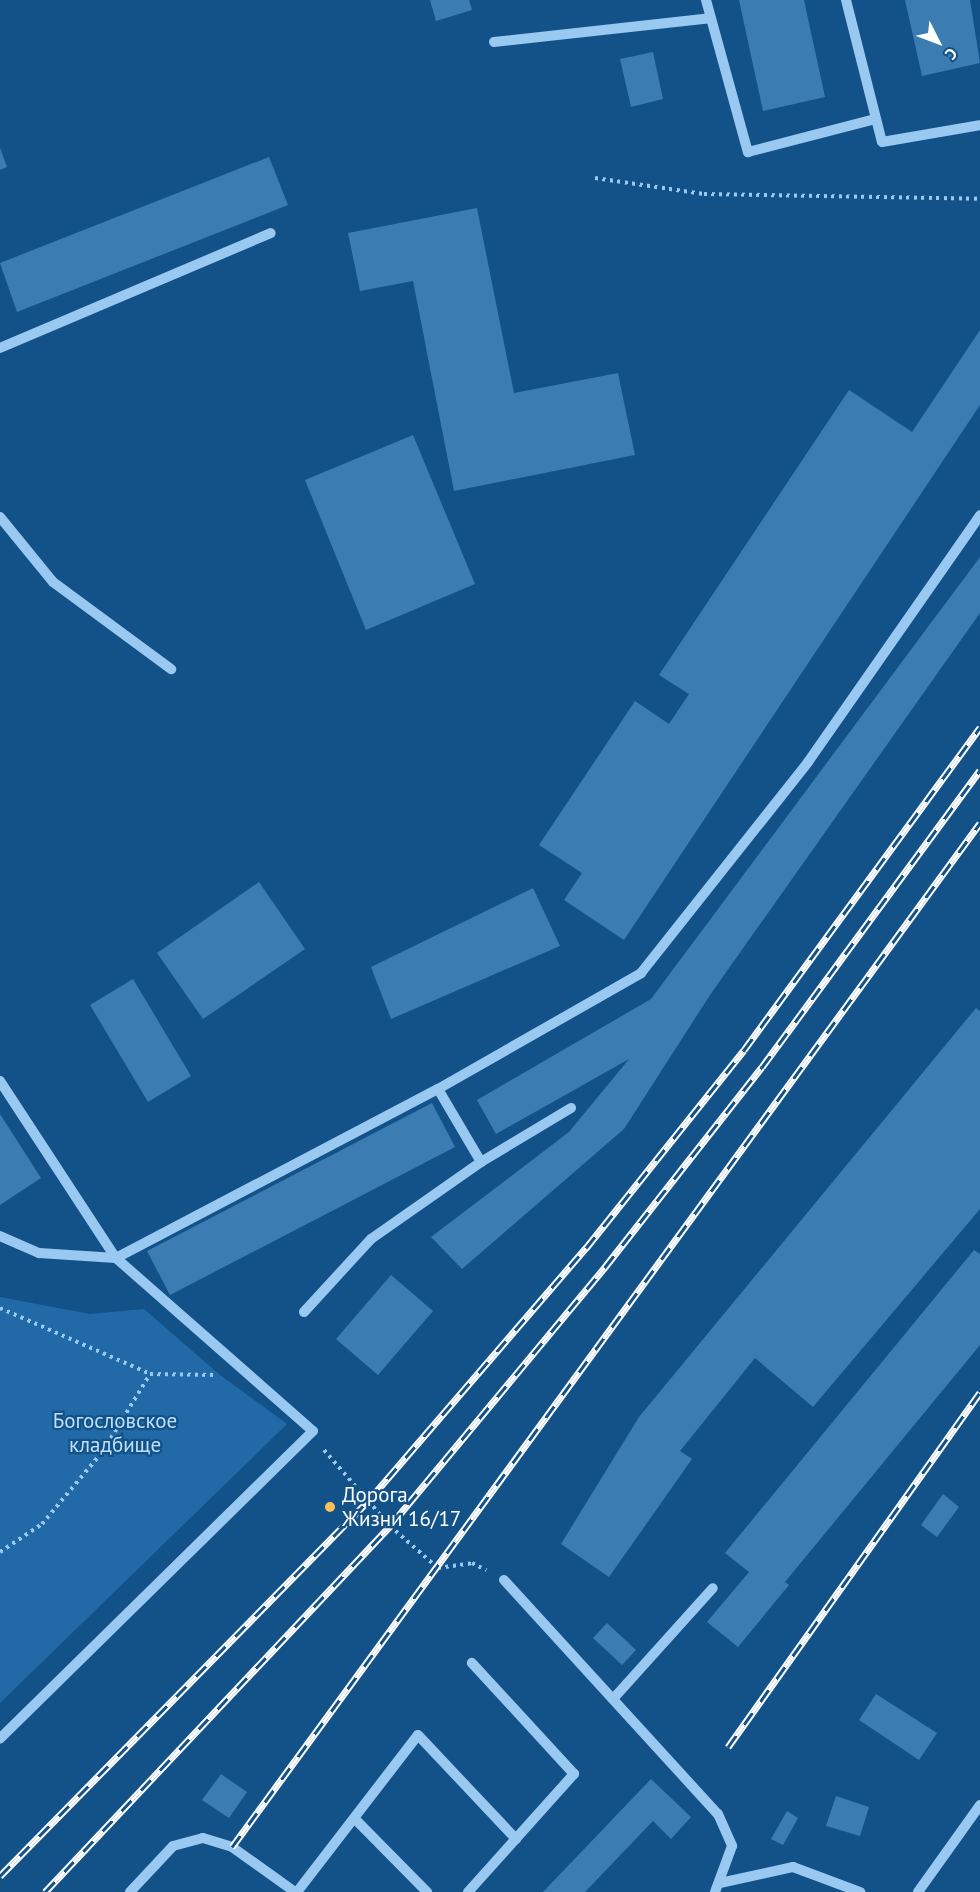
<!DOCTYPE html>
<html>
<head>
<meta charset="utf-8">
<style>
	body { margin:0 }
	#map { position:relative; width:980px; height:1892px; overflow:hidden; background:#135289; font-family:"PT Sans",sans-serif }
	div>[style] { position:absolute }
	.green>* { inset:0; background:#226aa7 }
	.building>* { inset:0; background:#3b7cb3 }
	.path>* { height:4px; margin-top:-2px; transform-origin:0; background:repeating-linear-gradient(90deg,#99c9f0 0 3px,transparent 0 7.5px) }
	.minor>* { height:10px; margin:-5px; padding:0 5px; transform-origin:5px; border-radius:5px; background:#99c9f0 }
	.rail>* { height:7px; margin-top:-3.5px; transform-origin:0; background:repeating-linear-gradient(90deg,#135289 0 14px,#fff 0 28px); box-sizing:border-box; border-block:2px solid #fff }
	.dots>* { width:16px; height:16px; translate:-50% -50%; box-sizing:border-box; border:3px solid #135289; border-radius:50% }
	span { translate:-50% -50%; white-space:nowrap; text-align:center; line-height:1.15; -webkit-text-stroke:4.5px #135289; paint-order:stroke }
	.park-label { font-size:21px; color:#bfe0fc }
	.poi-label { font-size:21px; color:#fff }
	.left { translate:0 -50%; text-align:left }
	.north { position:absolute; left:908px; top:12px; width:60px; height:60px; -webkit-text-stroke:4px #135289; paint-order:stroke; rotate:132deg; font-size:16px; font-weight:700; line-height:24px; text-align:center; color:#fff }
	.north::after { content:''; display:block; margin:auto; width:21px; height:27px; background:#fff; clip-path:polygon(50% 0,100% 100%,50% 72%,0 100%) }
</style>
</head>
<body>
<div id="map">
	<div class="green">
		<i style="clip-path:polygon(0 1297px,90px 1314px,144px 1309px,220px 1375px,287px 1424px,0 1703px)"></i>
	</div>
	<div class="building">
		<i style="clip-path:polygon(430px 0,469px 0,472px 10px,436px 21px)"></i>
		<i style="clip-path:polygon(739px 0,804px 0,825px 97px,763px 111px)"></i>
		<i style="clip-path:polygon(905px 0,970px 0,980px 63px,922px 76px)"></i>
		<i style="clip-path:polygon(653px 52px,663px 99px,631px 107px,620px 59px)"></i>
		<i style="clip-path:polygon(0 148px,7px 167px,0 170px)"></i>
		<i style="clip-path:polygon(269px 157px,288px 205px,17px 312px,0 263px)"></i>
		<i style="clip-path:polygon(477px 208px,514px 393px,618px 373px,635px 455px,454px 491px,413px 281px,360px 291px,348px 233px)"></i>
		<i style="clip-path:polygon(980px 330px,980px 405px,624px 940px,564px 900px,582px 873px,539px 845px,635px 701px,669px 724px,689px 694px,659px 675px,849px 390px,912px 432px)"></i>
		<i style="clip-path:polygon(413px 435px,475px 584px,366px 630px,305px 480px)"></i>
		<i style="clip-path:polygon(980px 557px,980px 613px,710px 995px,624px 1129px,462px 1269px,431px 1237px,569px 1132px,629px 1059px,496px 1134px,477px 1100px,651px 999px)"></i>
		<i style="clip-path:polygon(259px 882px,305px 949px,203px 1019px,157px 953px)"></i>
		<i style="clip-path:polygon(533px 888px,560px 946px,391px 1019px,371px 967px)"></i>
		<i style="clip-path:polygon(133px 979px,191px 1076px,148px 1102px,90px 1005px)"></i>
		<i style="clip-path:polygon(976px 1008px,980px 1011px,980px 1209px,813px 1407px,755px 1358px,680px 1451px,692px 1459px,609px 1577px,561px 1544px,639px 1417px)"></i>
		<i style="clip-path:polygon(432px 1103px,455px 1147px,170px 1295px,147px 1251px)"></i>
		<i style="clip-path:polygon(0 1114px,41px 1178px,0 1205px)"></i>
		<i style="clip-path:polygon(974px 1250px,980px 1254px,980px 1345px,785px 1582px,789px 1585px,738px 1647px,707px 1622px,749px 1572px,725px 1553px)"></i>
		<i style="clip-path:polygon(391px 1275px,433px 1311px,378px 1375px,336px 1339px)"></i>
		<i style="clip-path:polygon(943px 1494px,959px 1507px,937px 1537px,921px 1525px)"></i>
		<i style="clip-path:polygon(607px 1623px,636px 1650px,622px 1665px,593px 1638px)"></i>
		<i style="clip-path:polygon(876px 1694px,937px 1733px,919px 1760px,859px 1720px)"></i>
		<i style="clip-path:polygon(221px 1774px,247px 1792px,229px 1818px,202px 1800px)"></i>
		<i style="clip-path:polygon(651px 1779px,691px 1817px,671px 1839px,653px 1821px,585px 1892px,543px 1892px)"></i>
		<i style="clip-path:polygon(836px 1796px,869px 1807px,860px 1836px,826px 1826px)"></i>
		<i style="clip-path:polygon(787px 1811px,798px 1818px,783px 1845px,771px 1839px)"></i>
	</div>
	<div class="path">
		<i style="left:595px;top:178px;width:110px;rotate:8.4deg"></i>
		<i style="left:704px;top:194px;width:276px;rotate:1deg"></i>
		<i style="left:0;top:1308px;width:164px;rotate:23.7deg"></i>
		<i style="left:150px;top:1374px;width:66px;rotate:0.9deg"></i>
		<i style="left:324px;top:1450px;width:101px;rotate:49deg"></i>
		<i style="left:390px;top:1526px;width:64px;rotate:41.2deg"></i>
		<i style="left:438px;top:1568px;width:34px;rotate:-8deg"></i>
		<i style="left:472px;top:1563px;width:16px;rotate:27deg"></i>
		<i style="left:0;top:1552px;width:50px;rotate:-33.7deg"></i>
		<i style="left:42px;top:1524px;width:95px;rotate:-50.1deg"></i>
		<i style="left:103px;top:1451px;width:90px;rotate:-58.6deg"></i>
	</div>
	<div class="minor">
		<i style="left:706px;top:0;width:158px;rotate:74.6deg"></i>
		<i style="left:748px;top:152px;width:132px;rotate:-14.5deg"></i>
		<i style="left:846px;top:0;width:146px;rotate:75.8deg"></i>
		<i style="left:882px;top:142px;width:99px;rotate:-9.8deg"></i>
		<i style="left:494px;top:42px;width:217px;rotate:-6.3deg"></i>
		<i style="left:0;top:348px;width:294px;rotate:-23deg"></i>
		<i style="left:0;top:517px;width:84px;rotate:50.8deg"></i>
		<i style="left:53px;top:582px;width:147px;rotate:36.4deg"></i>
		<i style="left:0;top:1081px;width:212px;rotate:56.8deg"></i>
		<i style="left:116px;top:1258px;width:262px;rotate:41.3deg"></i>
		<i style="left:313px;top:1431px;width:439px;rotate:135.5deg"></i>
		<i style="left:438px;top:1089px;width:85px;rotate:59.5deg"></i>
		<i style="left:0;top:1236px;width:43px;rotate:23.6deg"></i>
		<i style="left:39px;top:1253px;width:77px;rotate:3.7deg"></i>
		<i style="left:116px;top:1258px;width:364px;rotate:-27.7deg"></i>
		<i style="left:438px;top:1089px;width:234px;rotate:-29.7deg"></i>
		<i style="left:641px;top:973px;width:269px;rotate:-51.6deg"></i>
		<i style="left:808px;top:762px;width:301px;rotate:-55.1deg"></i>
		<i style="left:304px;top:1312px;width:99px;rotate:-47.5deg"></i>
		<i style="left:371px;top:1239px;width:134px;rotate:-35deg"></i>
		<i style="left:481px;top:1162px;width:105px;rotate:-31deg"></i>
		<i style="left:504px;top:1580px;width:317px;rotate:47.6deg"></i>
		<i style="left:718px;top:1814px;width:35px;rotate:66deg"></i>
		<i style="left:732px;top:1846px;width:49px;rotate:110.3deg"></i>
		<i style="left:613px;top:1699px;width:149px;rotate:-48deg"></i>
		<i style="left:357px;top:1821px;width:100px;rotate:45.4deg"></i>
		<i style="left:720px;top:1883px;width:75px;rotate:-12.4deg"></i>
		<i style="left:793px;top:1867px;width:72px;rotate:20.5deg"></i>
		<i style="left:130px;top:1892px;width:63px;rotate:-46.9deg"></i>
		<i style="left:173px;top:1846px;width:31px;rotate:-15deg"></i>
		<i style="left:203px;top:1838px;width:30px;rotate:17deg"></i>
		<i style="left:232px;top:1847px;width:77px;rotate:35.5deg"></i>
		<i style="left:297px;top:1892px;width:198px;rotate:-52.4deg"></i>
		<i style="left:418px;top:1735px;width:143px;rotate:46.7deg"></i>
		<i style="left:468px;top:1892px;width:159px;rotate:-48.1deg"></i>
		<i style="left:574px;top:1774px;width:151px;rotate:-132.6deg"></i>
		<i style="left:918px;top:1892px;width:107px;rotate:-54.5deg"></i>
	</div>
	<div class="rail">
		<i style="left:728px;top:1747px;width:435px;rotate:-54.6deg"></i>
		<i style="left:232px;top:1847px;width:1268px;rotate:-53.85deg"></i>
		<i style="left:0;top:1876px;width:527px;rotate:-45.54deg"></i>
		<i style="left:369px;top:1500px;width:333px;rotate:-49.3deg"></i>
		<i style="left:586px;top:1248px;width:253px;rotate:-51.4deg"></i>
		<i style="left:744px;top:1050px;width:400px;rotate:-53.8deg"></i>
		<i style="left:45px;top:1892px;width:503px;rotate:-46.69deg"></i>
		<i style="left:390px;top:1526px;width:337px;rotate:-50.3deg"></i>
		<i style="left:605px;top:1267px;width:254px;rotate:-51.9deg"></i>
		<i style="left:762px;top:1067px;width:368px;rotate:-53.7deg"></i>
	</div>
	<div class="dots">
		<i style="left:330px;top:1507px;background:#ffbf58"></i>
	</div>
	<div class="park-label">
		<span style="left:115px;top:1433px">Богословское<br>кладбище</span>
	</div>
	<div class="poi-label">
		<span class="left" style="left:342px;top:1507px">Дорога<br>Жизни 16/17</span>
	</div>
	<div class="north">С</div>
</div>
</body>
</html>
